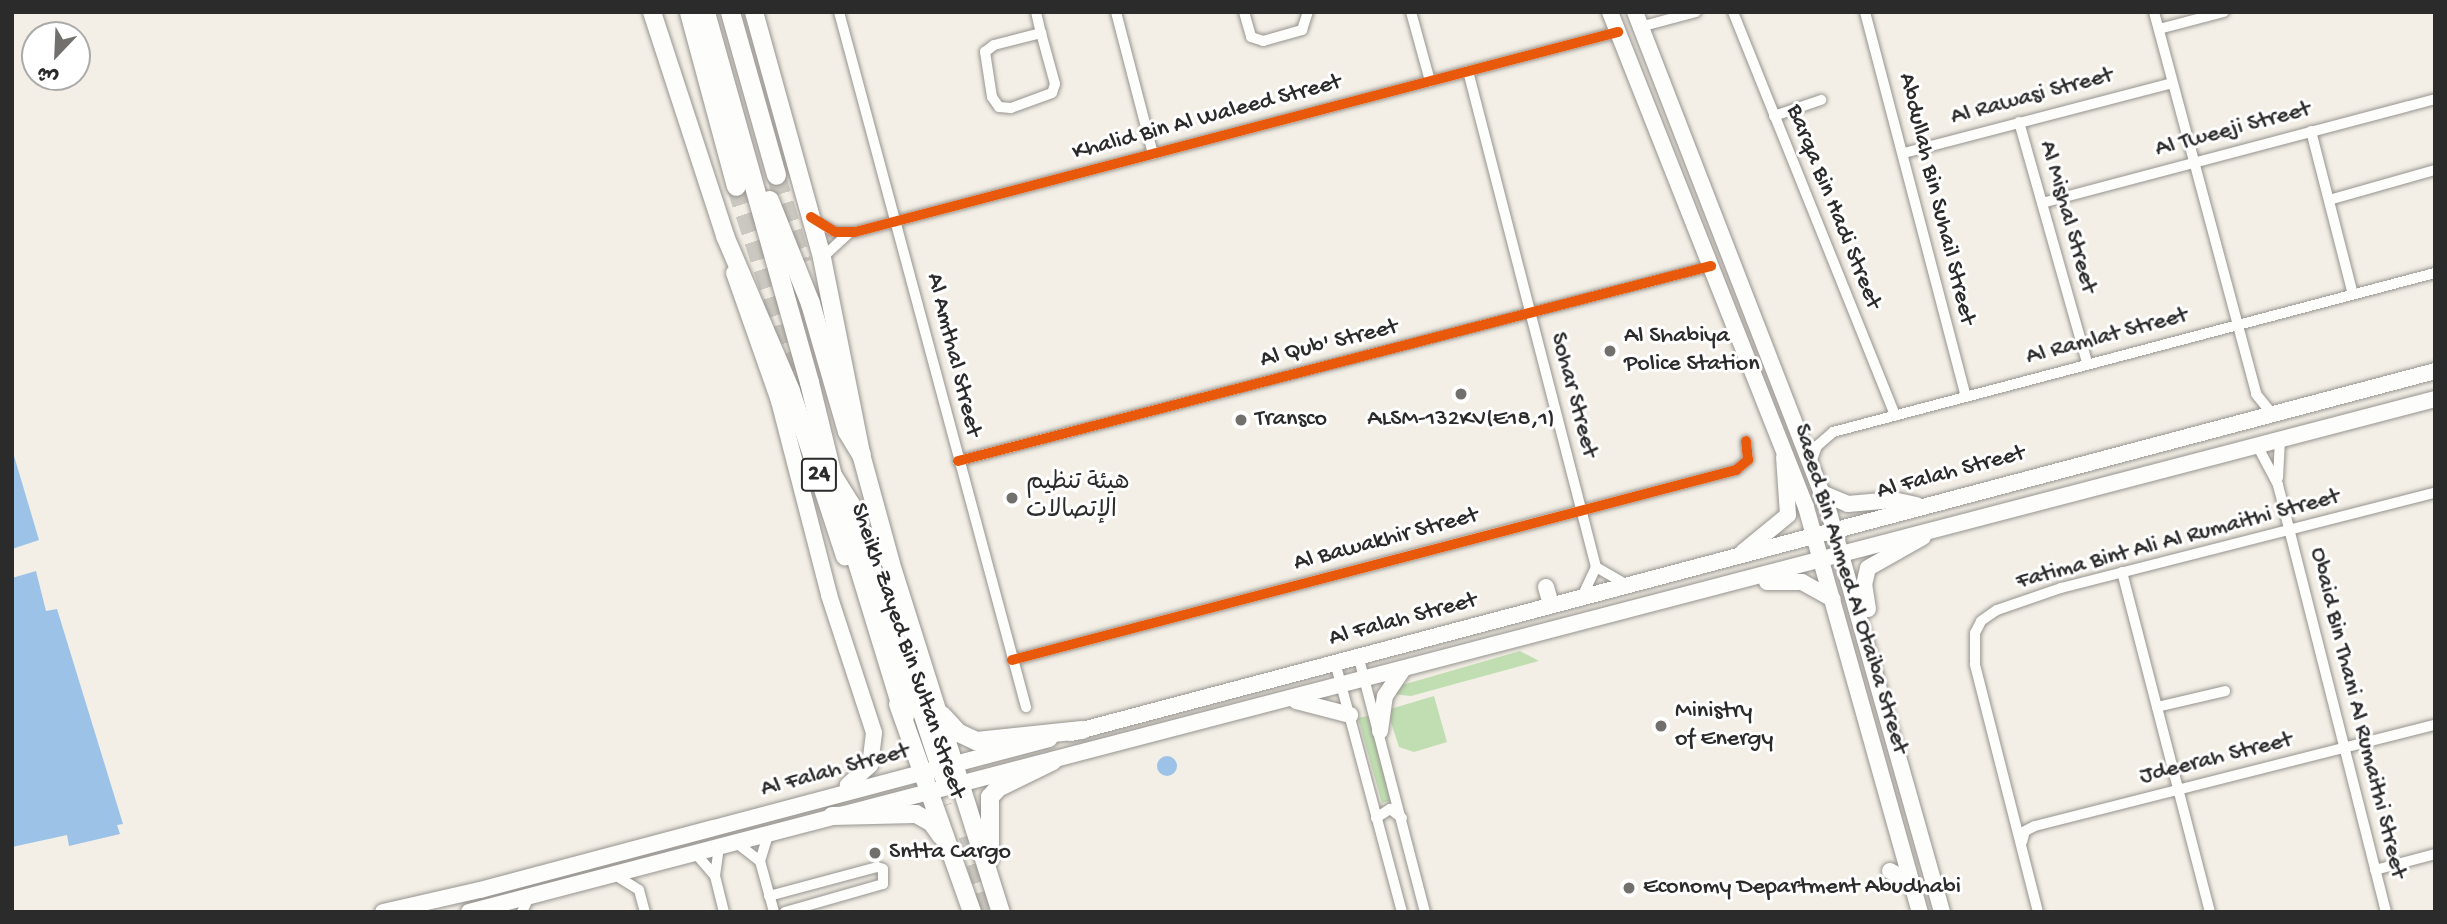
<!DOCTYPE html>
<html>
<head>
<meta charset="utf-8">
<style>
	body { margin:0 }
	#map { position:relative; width:2447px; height:924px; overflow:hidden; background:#f3efe6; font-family:"Gochi Hand","Playpen Sans Arabic",sans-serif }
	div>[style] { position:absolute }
	.green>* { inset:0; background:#c0deb1 }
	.water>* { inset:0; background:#9cc3e7 }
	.round { border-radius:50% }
	.highway-tunnel>* { height:19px; margin-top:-9.5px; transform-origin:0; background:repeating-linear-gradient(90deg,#cbc8c1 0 19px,transparent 0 29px) }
	.roads { filter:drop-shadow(0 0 2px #96938f) drop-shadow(0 0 2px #96938f) }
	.street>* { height:10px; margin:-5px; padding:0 5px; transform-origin:5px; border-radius:5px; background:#fdfdfb }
	.secondary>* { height:16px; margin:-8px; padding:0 8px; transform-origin:8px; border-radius:8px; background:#fdfdfb }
	.primary>* { height:18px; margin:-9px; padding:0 9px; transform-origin:9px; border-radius:9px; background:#fdfdfb }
	.highway>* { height:19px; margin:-9.5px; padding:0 9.5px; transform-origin:9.5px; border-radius:9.5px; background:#fdfdfb }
	.cycleway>* { height:10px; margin:-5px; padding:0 5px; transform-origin:5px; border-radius:5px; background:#e8590c }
	.dots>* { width:19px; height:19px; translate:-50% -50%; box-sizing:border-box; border:4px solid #fff; border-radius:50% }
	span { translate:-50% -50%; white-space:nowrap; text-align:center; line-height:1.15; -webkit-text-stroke:6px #fff; paint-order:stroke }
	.shield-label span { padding:2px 5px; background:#fff; border:2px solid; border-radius:5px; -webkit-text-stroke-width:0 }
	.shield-label { font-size:23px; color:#2b2b2b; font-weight:700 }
	.street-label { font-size:24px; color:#2b2b2b }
	.poi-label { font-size:24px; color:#2b2b2b }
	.left { translate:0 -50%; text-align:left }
	.frame { position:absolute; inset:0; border:14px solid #2b2b2b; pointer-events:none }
	.north { position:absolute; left:21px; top:21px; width:70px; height:70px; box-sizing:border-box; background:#fff; border:2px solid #aaa; border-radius:50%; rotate:203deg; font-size:19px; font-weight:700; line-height:28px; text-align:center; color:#2b2b2b }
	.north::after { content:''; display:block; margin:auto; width:24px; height:32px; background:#71706c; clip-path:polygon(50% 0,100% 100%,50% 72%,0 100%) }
</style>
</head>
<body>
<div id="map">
	<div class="green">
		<i style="clip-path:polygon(1520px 651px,1539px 661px,1411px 696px,1392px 694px,1402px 685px)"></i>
		<i style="clip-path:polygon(1434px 696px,1447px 742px,1414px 752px,1399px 747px,1387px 710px)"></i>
		<i style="clip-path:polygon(1371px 715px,1390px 801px,1382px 803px,1358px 718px)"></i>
	</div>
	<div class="water">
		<i style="clip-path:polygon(12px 449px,39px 540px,12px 549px)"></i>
		<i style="clip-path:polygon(36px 571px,46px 611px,57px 609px,123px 824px,117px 825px,120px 834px,69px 846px,67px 835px,12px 847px,12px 578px)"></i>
		<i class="round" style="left:1157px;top:756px;width:20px;height:20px"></i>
	</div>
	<div class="highway-tunnel">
		<i style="left:776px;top:175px;width:91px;rotate:73.4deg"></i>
		<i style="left:736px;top:186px;width:226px;rotate:72deg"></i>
		<i style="left:906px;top:695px;width:117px;rotate:71.6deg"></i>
		<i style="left:968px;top:835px;width:80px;rotate:74.1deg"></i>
	</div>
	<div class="roads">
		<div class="street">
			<i style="left:839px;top:12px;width:720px;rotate:74.94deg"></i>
			<i style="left:1036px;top:12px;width:22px;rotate:77deg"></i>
			<i style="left:1116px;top:12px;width:147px;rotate:75.4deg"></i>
			<i style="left:1244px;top:12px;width:26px;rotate:74deg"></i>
			<i style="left:1251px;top:37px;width:13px;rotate:18deg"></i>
			<i style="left:1263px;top:41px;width:41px;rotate:-15.8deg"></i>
			<i style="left:1302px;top:30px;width:19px;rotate:-72deg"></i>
			<i style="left:1411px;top:12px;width:72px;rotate:74.6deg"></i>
			<i style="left:1733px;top:12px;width:435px;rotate:68.1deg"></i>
			<i style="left:1865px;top:12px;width:398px;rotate:75.3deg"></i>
			<i style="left:2154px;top:12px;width:395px;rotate:75deg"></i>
			<i style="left:2256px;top:394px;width:27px;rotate:51deg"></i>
			<i style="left:1640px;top:27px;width:58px;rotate:-15deg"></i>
			<i style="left:2159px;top:29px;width:67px;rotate:-14.7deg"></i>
			<i style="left:1041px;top:33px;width:53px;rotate:74.6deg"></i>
			<i style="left:1055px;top:84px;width:9px;rotate:108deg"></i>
			<i style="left:1052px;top:93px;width:44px;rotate:159.9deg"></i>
			<i style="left:1011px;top:108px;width:12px;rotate:-175deg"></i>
			<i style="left:999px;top:107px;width:12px;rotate:-125deg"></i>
			<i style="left:992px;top:97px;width:46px;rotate:-98.8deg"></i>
			<i style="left:985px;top:52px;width:11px;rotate:-38deg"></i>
			<i style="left:994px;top:45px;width:49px;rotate:-14.3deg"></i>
			<i style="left:1468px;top:71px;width:512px;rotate:75.53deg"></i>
			<i style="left:1596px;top:567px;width:33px;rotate:115deg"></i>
			<i style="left:1774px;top:116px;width:50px;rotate:-18.8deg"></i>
			<i style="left:2019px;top:122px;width:250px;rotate:74.2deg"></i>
			<i style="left:2311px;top:131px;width:168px;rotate:75.6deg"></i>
			<i style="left:1904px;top:153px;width:277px;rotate:-14.6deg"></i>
			<i style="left:2329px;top:200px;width:110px;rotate:-15.8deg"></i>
			<i style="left:2042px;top:203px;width:407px;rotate:-14.8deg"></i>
			<i style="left:814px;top:220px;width:24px;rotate:30deg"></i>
			<i style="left:835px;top:232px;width:20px"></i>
			<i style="left:855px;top:232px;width:789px;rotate:-14.69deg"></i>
			<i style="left:822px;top:258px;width:35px;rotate:-43deg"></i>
			<i style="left:2258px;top:447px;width:43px;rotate:62.2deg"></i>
			<i style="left:2278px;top:485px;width:440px;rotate:75.8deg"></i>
			<i style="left:958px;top:461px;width:778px;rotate:-14.52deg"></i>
			<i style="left:1811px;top:463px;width:18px;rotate:-71deg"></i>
			<i style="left:1817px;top:446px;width:21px;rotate:-41deg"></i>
			<i style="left:1833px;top:432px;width:623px;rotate:-14.8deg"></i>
			<i style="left:2278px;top:478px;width:37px;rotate:-87deg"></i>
			<i style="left:1596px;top:567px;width:36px;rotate:30deg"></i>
			<i style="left:2122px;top:572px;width:351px;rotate:75.5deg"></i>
			<i style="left:1358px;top:655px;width:266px;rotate:75.4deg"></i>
			<i style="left:1012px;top:660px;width:749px;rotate:-14.7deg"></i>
			<i style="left:1736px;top:470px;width:16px;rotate:-40deg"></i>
			<i style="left:1748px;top:460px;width:19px;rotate:-96deg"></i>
			<i style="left:1335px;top:662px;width:259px;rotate:75deg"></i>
			<i style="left:2157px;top:707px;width:70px;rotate:-13.2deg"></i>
			<i style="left:1376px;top:818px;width:17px;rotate:-33deg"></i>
			<i style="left:1390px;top:809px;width:15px;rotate:37deg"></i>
			<i style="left:768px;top:835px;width:27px;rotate:107deg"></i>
			<i style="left:760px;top:861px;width:53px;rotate:74.6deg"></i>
			<i style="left:2022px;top:842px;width:11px;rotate:-75deg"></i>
			<i style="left:2025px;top:831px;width:11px;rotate:-27deg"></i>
			<i style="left:2035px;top:826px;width:413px;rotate:-14.2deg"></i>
			<i style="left:738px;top:844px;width:28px;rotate:38deg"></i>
			<i style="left:719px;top:847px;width:29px;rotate:98deg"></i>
			<i style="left:715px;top:876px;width:37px;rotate:76deg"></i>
			<i style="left:696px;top:854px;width:29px;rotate:49deg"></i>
			<i style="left:2375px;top:870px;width:62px;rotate:-14.9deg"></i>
			<i style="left:615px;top:875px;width:28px;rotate:32deg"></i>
			<i style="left:639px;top:890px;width:23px;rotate:75deg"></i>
			<i style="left:769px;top:896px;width:112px;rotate:-15deg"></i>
			<i style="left:877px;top:867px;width:6px;rotate:18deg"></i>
			<i style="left:883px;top:869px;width:15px;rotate:90deg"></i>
			<i style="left:883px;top:884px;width:102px;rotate:164.1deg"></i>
			<i style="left:522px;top:912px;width:17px;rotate:-65deg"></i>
			<i style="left:2038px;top:912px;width:256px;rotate:-104.3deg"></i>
			<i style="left:1975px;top:664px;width:31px;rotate:-90deg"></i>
			<i style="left:1975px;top:633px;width:13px;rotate:-63deg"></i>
			<i style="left:1981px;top:621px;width:19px;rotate:-35deg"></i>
			<i style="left:1997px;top:610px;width:68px;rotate:-19deg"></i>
			<i style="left:2061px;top:588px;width:386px;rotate:-14.3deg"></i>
		</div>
		<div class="secondary">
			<i style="left:1610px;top:12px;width:532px;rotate:68.4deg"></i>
			<i style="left:1806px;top:507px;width:421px;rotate:74.3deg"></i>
			<i style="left:1635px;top:12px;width:533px;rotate:68.78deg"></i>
			<i style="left:1828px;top:509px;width:419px;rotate:74.2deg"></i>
			<i style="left:734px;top:273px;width:136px;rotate:70.6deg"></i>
			<i style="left:779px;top:401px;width:200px;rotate:75.5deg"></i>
			<i style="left:829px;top:595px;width:145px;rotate:71.9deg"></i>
			<i style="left:874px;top:733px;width:32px;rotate:97deg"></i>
			<i style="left:870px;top:765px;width:30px;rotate:138deg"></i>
			<i style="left:832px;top:472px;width:38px;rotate:58deg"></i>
			<i style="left:852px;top:504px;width:287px;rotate:71.7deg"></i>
			<i style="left:1822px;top:493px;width:28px;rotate:23deg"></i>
			<i style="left:1848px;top:504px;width:45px;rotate:-5.1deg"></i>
			<i style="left:1893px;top:500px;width:24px;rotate:12deg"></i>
			<i style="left:1743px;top:552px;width:58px;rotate:-39.4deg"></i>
			<i style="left:1788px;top:515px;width:58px;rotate:-93.9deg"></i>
			<i style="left:1767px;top:582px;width:35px"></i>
			<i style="left:1802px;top:582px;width:35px;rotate:29deg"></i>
			<i style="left:1546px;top:587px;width:19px;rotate:74deg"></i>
			<i style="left:1868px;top:609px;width:24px;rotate:-99deg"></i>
			<i style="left:1864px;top:585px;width:17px;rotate:-77deg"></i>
			<i style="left:1868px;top:568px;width:63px;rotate:-29.4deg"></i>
			<i style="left:1296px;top:701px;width:56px;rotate:14.5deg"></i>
			<i style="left:1380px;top:731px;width:35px;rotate:-82deg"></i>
			<i style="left:1385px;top:696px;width:30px;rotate:-56deg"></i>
			<i style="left:1071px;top:733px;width:1411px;rotate:-14.86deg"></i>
			<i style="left:1890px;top:871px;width:26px;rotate:28deg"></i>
			<i style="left:383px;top:912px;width:99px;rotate:-12.8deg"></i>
			<i style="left:480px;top:890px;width:589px;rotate:-14.86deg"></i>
			<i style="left:469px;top:912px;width:2032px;rotate:-14.62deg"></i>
		</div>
		<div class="primary">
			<i style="left:652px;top:12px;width:236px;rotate:71.9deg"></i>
			<i style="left:725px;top:236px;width:168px;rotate:66.9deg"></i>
			<i style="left:791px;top:391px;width:174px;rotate:71.9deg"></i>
			<i style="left:754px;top:12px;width:255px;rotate:74.5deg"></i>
			<i style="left:822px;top:258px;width:200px;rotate:78.7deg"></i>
			<i style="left:861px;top:454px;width:114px;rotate:74.7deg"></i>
			<i style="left:891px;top:564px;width:365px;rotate:72.5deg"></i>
			<i style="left:898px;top:704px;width:221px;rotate:70.4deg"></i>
			<i style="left:942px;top:715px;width:25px;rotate:47deg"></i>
			<i style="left:959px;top:733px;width:19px;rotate:25deg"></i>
			<i style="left:976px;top:741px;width:107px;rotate:-5.9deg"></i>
			<i style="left:832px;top:816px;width:84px;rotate:-1.4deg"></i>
			<i style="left:916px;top:814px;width:18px;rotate:29deg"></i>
			<i style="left:932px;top:823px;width:16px;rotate:55deg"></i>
			<i style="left:990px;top:858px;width:61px;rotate:-90deg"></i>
			<i style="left:990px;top:797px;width:12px;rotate:-48deg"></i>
			<i style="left:998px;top:788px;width:61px;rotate:-26.1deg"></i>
		</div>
		<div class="highway">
			<i style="left:689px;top:12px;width:180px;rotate:74.9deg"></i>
			<i style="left:705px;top:12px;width:384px;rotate:74.3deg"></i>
			<i style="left:809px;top:382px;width:122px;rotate:76.2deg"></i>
			<i style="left:838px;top:500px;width:226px;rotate:73deg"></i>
			<i style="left:730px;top:12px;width:169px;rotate:74.2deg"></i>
			<i style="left:769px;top:200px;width:111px;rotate:68.3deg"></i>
			<i style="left:810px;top:303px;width:133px;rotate:73.9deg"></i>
			<i style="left:847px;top:431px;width:27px;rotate:59deg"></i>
		</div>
	</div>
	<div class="cycleway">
		<i style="left:811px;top:217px;width:28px;rotate:32deg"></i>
		<i style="left:835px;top:232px;width:20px"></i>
		<i style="left:855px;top:232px;width:789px;rotate:-14.69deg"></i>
		<i style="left:958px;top:461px;width:778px;rotate:-14.52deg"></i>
		<i style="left:1012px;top:660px;width:749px;rotate:-14.7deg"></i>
		<i style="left:1736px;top:470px;width:16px;rotate:-40deg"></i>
		<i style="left:1748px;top:460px;width:19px;rotate:-96deg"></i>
	</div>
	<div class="dots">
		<i style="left:1610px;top:351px;background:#71706c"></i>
		<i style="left:1461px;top:394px;background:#71706c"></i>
		<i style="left:1241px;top:420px;background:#71706c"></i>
		<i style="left:1012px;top:498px;background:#71706c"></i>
		<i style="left:1661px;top:726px;background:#71706c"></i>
		<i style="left:875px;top:853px;background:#71706c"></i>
		<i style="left:1629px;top:888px;background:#71706c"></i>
	</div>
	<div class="shield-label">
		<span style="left:819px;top:475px">24</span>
	</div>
	<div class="street-label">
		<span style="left:2032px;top:97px;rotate:-15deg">Al Rawasi Street</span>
		<span style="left:1207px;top:118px;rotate:-15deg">Khalid Bin Al Waleed Street</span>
		<span style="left:2233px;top:130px;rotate:-15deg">Al Tweeji Street</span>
		<span style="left:1936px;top:199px;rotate:76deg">Abdullah Bin Suhail Street</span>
		<span style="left:1833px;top:207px;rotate:68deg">Barqa Bin Hadi Street</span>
		<span style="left:2067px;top:217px;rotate:74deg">Al Mishal Street</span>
		<span style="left:2107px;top:337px;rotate:-15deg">Al Ramlat Street</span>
		<span style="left:1329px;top:344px;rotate:-14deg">Al Qub' Street</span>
		<span style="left:953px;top:355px;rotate:76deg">Al Amthal Street</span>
		<span style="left:1573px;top:395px;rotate:75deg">Sohar Street</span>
		<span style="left:1951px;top:473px;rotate:-15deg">Al Falah Street</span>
		<span style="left:1386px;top:540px;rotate:-15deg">Al Bawakhir Street</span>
		<span style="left:2178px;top:540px;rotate:-15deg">Fatima Bint Ali Al Rumaithi Street</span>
		<span style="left:1850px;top:589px;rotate:73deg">Saeed Bin Ahmed Al Otaiba Street</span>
		<span style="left:1403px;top:620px;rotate:-15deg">Al Falah Street</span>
		<span style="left:907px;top:651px;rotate:71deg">Sheikh Zayed Bin Sultan Street</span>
		<span style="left:2357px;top:713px;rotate:76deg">Obaid Bin Thani Al Rumaithi Street</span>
		<span style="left:2216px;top:759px;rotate:-14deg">Jdeerah Street</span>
		<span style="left:835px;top:771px;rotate:-15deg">Al Falah Street</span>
	</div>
	<div class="poi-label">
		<span class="left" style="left:1624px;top:351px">Al Shabiya<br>Police Station</span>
		<span class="left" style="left:1255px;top:420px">Transco</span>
		<span style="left:1461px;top:420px">ALSM-132KV(E18,1)</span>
		<span class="left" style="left:1026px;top:498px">هيئة تنظيم<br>الإتصالات</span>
		<span class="left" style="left:1675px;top:726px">Ministry<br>of Energy</span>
		<span class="left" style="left:889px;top:853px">Sntta Cargo</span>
		<span class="left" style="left:1643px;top:888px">Economy Department Abudhabi</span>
	</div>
	<div class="frame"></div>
	<div class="north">ش</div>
</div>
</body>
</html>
